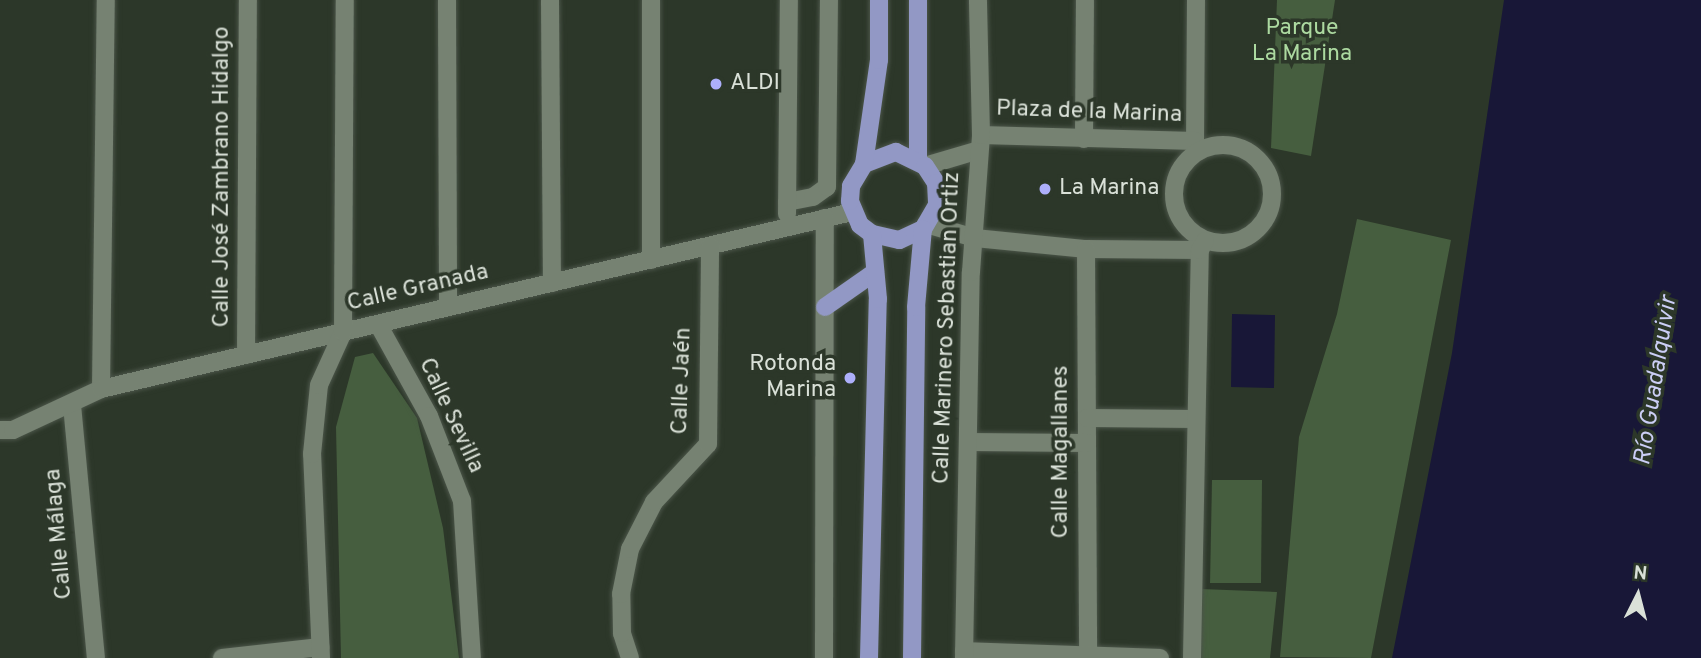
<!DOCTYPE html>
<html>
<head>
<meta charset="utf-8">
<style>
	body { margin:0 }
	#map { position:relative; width:1701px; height:658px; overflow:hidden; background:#2c3729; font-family:Overpass,sans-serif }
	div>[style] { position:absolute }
	.green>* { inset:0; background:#465e3f }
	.water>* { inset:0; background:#181737 }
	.roads { filter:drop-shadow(0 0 2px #4b5549) drop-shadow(0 0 2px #4b5549) }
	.minor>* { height:18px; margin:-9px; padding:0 9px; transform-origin:9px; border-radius:9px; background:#768272 }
	.minor>.ring { margin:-9px; padding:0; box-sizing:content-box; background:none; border:18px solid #768272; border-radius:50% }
	.major>* { height:18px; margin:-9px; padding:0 9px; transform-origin:9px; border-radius:9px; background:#9298c5 }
	.dots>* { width:19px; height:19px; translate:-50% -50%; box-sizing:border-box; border:4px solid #2c3729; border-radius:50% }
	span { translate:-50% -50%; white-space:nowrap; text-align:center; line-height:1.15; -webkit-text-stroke:7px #2c3729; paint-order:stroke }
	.park-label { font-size:23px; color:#acd9a0 }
	.poi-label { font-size:23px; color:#dae1d8 }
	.left { translate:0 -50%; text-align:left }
	.right { translate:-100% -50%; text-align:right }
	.street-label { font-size:23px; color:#dae1d8 }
	.water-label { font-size:24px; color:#cbcef5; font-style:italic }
	.north { position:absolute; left:1603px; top:560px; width:70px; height:70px; -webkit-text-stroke:5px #2c3729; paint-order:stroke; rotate:6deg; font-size:19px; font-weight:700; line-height:28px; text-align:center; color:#dae1d8 }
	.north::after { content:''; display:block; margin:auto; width:24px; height:32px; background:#dae1d8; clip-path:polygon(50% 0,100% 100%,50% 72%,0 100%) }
</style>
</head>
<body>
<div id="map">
	<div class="green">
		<i style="clip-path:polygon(1277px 0,1335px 0,1311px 156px,1271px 148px)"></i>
		<i style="clip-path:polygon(1357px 219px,1451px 240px,1371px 658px,1280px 657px,1299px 437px,1337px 314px)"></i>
		<i style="clip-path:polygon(373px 353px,417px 418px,443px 528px,459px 658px,341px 658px,336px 427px,355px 357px)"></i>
		<i style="clip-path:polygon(1212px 480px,1262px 480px,1261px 583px,1210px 583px)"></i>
		<i style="clip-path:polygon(1201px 589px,1277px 592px,1270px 658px,1193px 658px)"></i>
	</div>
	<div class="water">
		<i style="clip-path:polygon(1504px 0,1701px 0,1701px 658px,1392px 658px,1452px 353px)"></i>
		<i style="clip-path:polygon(1232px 314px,1275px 315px,1274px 388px,1231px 387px)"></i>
	</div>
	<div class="roads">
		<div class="minor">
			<i style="left:447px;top:0;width:307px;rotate:89.8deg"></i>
			<i style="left:550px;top:0;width:283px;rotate:89.6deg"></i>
			<i style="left:1196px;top:0;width:141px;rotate:90.4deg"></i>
			<i style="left:1195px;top:141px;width:10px;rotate:61deg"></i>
			<i style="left:981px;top:135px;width:214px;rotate:1.6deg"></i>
			<i style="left:1084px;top:139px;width:139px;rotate:-89.6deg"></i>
			<i class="ring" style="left:1174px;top:145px;width:80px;height:80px"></i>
			<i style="left:925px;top:166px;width:56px;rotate:-16.5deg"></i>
			<i style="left:787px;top:202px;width:26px;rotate:-11deg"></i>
			<i style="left:813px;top:197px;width:17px;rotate:-36deg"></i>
			<i style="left:827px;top:187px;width:187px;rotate:-89.4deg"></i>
			<i style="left:787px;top:214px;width:214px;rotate:-89.5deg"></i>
			<i style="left:926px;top:224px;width:51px;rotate:15.9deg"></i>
			<i style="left:975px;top:238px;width:112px;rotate:5.7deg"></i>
			<i style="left:1086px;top:249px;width:114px;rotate:0.5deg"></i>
			<i style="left:1086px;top:249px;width:406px;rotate:89.7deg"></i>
			<i style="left:651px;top:260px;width:260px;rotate:-90deg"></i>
			<i style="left:378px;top:324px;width:105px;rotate:61deg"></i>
			<i style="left:429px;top:416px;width:91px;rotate:68.8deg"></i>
			<i style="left:462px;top:501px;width:157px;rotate:86.4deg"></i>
			<i style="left:246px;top:355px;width:355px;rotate:-89.7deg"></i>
			<i style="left:101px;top:389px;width:389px;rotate:-89.3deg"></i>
			<i style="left:72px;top:405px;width:254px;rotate:84.6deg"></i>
			<i style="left:1087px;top:418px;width:109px;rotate:0.5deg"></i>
			<i style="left:0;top:430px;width:13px"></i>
			<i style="left:13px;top:430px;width:97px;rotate:-25deg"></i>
			<i style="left:101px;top:389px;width:772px;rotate:-13.26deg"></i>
			<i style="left:968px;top:442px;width:119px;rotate:0.5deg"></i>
			<i style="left:964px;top:651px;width:196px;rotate:2deg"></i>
			<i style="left:222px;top:658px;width:99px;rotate:-6.4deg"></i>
			<i style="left:321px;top:658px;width:204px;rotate:-92.5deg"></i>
			<i style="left:312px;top:454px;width:69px;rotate:-84.2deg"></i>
			<i style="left:319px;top:385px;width:58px;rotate:-65.6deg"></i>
			<i style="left:343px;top:332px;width:332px;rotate:-89.7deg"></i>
			<i style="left:630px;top:658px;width:26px;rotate:-108deg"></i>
			<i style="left:622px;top:633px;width:39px;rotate:-91deg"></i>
			<i style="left:621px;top:594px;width:46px;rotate:-78.7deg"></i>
			<i style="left:630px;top:549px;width:53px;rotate:-62.9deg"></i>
			<i style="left:654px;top:502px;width:79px;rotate:-47deg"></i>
			<i style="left:708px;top:444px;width:198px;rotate:-89.4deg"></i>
			<i style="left:824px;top:658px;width:440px;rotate:-89.9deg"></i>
			<i style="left:964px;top:658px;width:386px;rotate:-89deg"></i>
			<i style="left:971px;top:272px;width:137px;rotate:-85.8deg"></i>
			<i style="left:981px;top:135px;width:135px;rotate:-91.3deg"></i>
			<i style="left:1192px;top:658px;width:408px;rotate:-88.9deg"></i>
			<i style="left:1200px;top:250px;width:10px;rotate:-61deg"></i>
		</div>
		<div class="major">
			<i style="left:918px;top:0;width:160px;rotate:90deg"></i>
			<i style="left:864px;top:164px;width:34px;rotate:-21deg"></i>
			<i style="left:896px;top:152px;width:32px;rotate:26deg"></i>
			<i style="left:925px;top:166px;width:20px;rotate:57deg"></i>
			<i style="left:936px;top:183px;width:22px;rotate:87deg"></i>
			<i style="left:937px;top:205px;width:28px;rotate:120deg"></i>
			<i style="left:923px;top:229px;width:26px;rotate:155deg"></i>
			<i style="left:899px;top:240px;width:28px;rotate:-167deg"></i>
			<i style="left:872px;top:234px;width:15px;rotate:-143deg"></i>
			<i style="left:860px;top:225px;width:26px;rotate:-113deg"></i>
			<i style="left:850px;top:201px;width:15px;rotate:-86deg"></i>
			<i style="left:851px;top:186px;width:26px;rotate:-59deg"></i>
			<i style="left:864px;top:164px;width:105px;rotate:-81.8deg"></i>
			<i style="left:879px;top:60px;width:60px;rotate:-90deg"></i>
			<i style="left:825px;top:307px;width:61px;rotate:-35deg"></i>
			<i style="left:869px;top:658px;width:359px;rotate:-88.6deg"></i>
			<i style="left:878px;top:299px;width:65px;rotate:-95.3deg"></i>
			<i style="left:912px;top:658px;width:351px;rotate:-89.3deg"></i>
			<i style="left:916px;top:307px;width:78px;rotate:-84.9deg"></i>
		</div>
	</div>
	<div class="dots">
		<i style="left:716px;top:84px;background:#adaffb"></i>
		<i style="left:1045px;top:189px;background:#adaffb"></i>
		<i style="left:850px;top:378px;background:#adaffb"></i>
	</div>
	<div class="park-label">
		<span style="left:1302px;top:42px">Parque<br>La Marina</span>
	</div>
	<div class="poi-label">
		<span class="left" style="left:730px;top:84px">ALDI</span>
		<span class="left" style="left:1059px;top:189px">La Marina</span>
		<span class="right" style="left:836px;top:378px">Rotonda<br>Marina</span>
	</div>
	<div class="street-label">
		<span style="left:1089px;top:113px;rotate:2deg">Plaza de la Marina</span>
		<span style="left:223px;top:177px;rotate:-90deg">Calle José Zambrano Hidalgo</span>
		<span style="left:418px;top:289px;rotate:-13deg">Calle Granada</span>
		<span style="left:948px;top:328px;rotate:-88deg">Calle Marinero Sebastian Ortiz</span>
		<span style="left:683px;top:381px;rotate:-88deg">Calle Jaén</span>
		<span style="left:450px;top:416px;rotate:65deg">Calle Sevilla</span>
		<span style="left:1062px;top:452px;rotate:-90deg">Calle Magallanes</span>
		<span style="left:60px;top:534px;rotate:-95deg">Calle Málaga</span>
	</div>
	<div class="water-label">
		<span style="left:1657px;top:381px;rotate:-81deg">Río Guadalquivir</span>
	</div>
	<div class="north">N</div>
</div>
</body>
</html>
